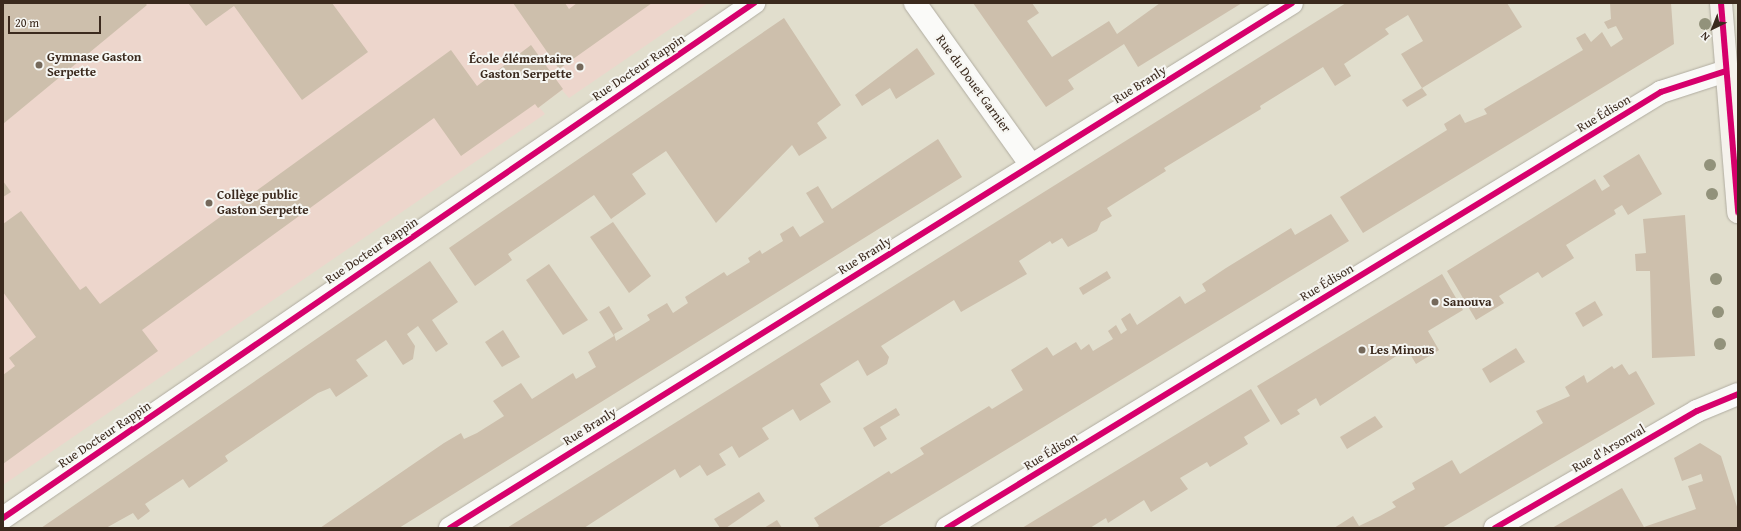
<!DOCTYPE html>
<html>
<head>
<meta charset="utf-8">
<style>
	body { margin:0 }
	#map { position:relative; width:1741px; height:531px; overflow:hidden; background:#e1decd; font-family:"Gentium Book Plus",serif }
	div>[style] { position:absolute }
	.built>* { inset:0; background:#edd6cc }
	.building>* { inset:0; background:#cdbfac }
	.roads { filter:drop-shadow(0 0 1px #b0aca0) drop-shadow(0 0 1px #b0aca0) }
	.street>* { height:22px; margin:-11px; padding:0 11px; transform-origin:11px; border-radius:11px; background:#fafaf8 }
	.secondary>* { height:22px; margin:-11px; padding:0 11px; transform-origin:11px; border-radius:11px; background:#f5f2ec }
	.cycleway>* { height:6px; margin:-3px; padding:0 3px; transform-origin:3px; border-radius:3px; background:#d6006c }
	.trees>* { width:12px; height:12px; margin:-6px; border-radius:50%; background:#92927b }
	.dots>* { width:11px; height:11px; translate:-50% -50%; box-sizing:border-box; border:2px solid #f6f6f2; border-radius:50% }
	span { translate:-50% -50%; white-space:nowrap; text-align:center; line-height:1.15; -webkit-text-stroke:4px #f6f6f2; paint-order:stroke }
	.poi-label { font-size:13px; color:#3b2a1e; font-weight:700 }
	.left { translate:0 -50%; text-align:left }
	.right { translate:-100% -50%; text-align:right }
	.street-label { font-size:13px; color:#3b2a1e }
	.frame { position:absolute; inset:0; border:4px solid #3b2a1e; pointer-events:none }
	.north { position:absolute; left:1693px; top:8px; width:40px; height:40px; -webkit-text-stroke:3px #f6f6f2; paint-order:stroke; rotate:223deg; font-size:11px; font-weight:700; line-height:16px; text-align:center; color:#3b2a1e }
	.north::after { content:''; display:block; margin:auto; width:14px; height:18px; background:#3b2a1e; clip-path:polygon(50% 0,100% 100%,50% 72%,0 100%) }
	.scale { position:absolute; left:8px; top:16px; width:93px; height:18px; box-sizing:border-box; border:2px solid #3b2a1e; border-top:0; padding-left:5px; font-size:12px; line-height:14px; white-space:nowrap; color:#3b2a1e; -webkit-text-stroke:3px #f6f6f2; paint-order:stroke }
</style>
</head>
<body>
<div id="map">
	<div class="built">
		<i style="clip-path:polygon(3px 3px,708px 3px,569px 98px,562px 90px,539px 107px,545px 114px,3px 485px)"></i>
	</div>
	<div class="building">
		<i style="clip-path:polygon(3px 3px,145px 3px,147px 5px,3px 124px)"></i>
		<i style="clip-path:polygon(188px 3px,332px 3px,368px 52px,302px 100px,234px 6px,206px 26px)"></i>
		<i style="clip-path:polygon(513px 3px,565px 3px,569px 9px,577px 3px,652px 3px,559px 69px)"></i>
		<i style="clip-path:polygon(973px 3px,1032px 3px,1039px 13px,1027px 21px,1052px 57px,1109px 21px,1117px 34px,1160px 3px,1242px 3px,1138px 67px,1124px 44px,1068px 80px,1074px 89px,1046px 107px)"></i>
		<i style="clip-path:polygon(1346px 3px,1507px 3px,1522px 27px,1422px 88px,1401px 54px,1423px 41px,1408px 15px,1385px 29px,1389px 34px,1344px 64px,1351px 76px,1335px 86px,1323px 67px,1260px 106px,1261px 109px,1164px 168px,1166px 171px,1107px 208px,1112px 216px,1101px 222px,1097px 231px,1068px 247px,1062px 238px,1052px 244px,1050px 241px,1019px 261px,1027px 274px,961px 312px,954px 300px,881px 346px,889px 357px,887px 364px,867px 376px,858px 360px,820px 384px,831px 402px,800px 421px,793px 409px,762px 428px,769px 439px,739px 458px,732px 446px,719px 454px,726px 465px,707px 476px,700px 465px,680px 478px,675px 469px,584px 528px,507px 528px)"></i>
		<i style="clip-path:polygon(1610px 3px,1671px 3px,1674px 44px,1363px 233px,1340px 197px,1447px 130px,1444px 124px,1460px 114px,1465px 123px,1487px 114px,1484px 109px,1583px 50px,1576px 38px,1585px 33px,1591px 42px,1602px 32px,1611px 47px,1623px 39px,1616px 26px,1608px 29px,1604px 22px,1611px 19px)"></i>
		<i style="clip-path:polygon(784px 18px,841px 105px,817px 123px,827px 138px,799px 156px,792px 145px,716px 223px,666px 151px,632px 174px,646px 194px,611px 219px,594px 195px,508px 254px,512px 260px,475px 286px,449px 248px)"></i>
		<i style="clip-path:polygon(531px 45px,563px 89px,538px 108px,535px 104px,461px 156px,434px 118px,142px 330px,158px 351px,3px 464px,3px 375px,15px 366px,9px 358px,36px 337px,3px 292px,3px 224px,21px 211px,80px 290px,86px 286px,100px 304px,451px 50px,477px 86px)"></i>
		<i style="clip-path:polygon(917px 48px,935px 74px,896px 99px,890px 88px,862px 106px,855px 95px)"></i>
		<i style="clip-path:polygon(1422px 88px,1427px 95px,1407px 107px,1402px 100px)"></i>
		<i style="clip-path:polygon(938px 139px,962px 177px,399px 528px,320px 528px,444px 443px,461px 433px,464px 439px,477px 433px,504px 416px,493px 401px,521px 383px,532px 399px,573px 373px,576px 379px,596px 367px,588px 352px,614px 336px,599px 312px,609px 306px,623px 329px,614px 334px,616px 341px,650px 320px,647px 315px,667px 303px,673px 313px,688px 303px,685px 297px,724px 272px,727px 276px,750px 262px,748px 258px,760px 250px,762px 254px,783px 241px,780px 234px,793px 226px,800px 237px,824px 222px,806px 193px,818px 186px,832px 209px)"></i>
		<i style="clip-path:polygon(1639px 154px,1662px 194px,1628px 215px,1622px 205px,1614px 210px,1616px 214px,1566px 245px,1574px 258px,1542px 278px,1538px 272px,1499px 296px,1504px 303px,1476px 320px,1447px 271px,1595px 179px,1602px 191px,1610px 186px,1603px 176px)"></i>
		<i style="clip-path:polygon(3px 181px,11px 192px,3px 197px)"></i>
		<i style="clip-path:polygon(1331px 214px,1349px 241px,1106px 389px,877px 528px,816px 528px,819px 526px,814px 518px,889px 471px,891px 474px,924px 454px,920px 448px,989px 406px,992px 409px,1023px 390px,1011px 370px,1047px 347px,1053px 356px,1076px 342px,1081px 350px,1089px 344px,1093px 351px,1113px 339px,1108px 331px,1116px 325px,1121px 334px,1127px 330px,1121px 319px,1130px 313px,1137px 325px,1180px 296px,1185px 304px,1206px 291px,1202px 284px,1226px 268px,1291px 228px,1295px 235px)"></i>
		<i style="clip-path:polygon(1685px 215px,1695px 356px,1652px 358px,1650px 271px,1636px 271px,1635px 254px,1646px 253px,1643px 219px)"></i>
		<i style="clip-path:polygon(613px 222px,651px 276px,629px 293px,590px 237px)"></i>
		<i style="clip-path:polygon(430px 261px,458px 302px,432px 320px,448px 344px,436px 352px,418px 326px,407px 334px,415px 346px,413px 359px,403px 365px,386px 340px,356px 360px,368px 376px,336px 397px,330px 388px,318px 393px,225px 456px,228px 461px,189px 488px,183px 479px,145px 504px,150px 511px,138px 520px,133px 513px,106px 528px,41px 528px)"></i>
		<i style="clip-path:polygon(549px 264px,588px 320px,563px 335px,526px 280px)"></i>
		<i style="clip-path:polygon(1107px 271px,1111px 278px,1083px 295px,1079px 288px)"></i>
		<i style="clip-path:polygon(1442px 274px,1463px 310px,1428px 331px,1439px 350px,1416px 364px,1407px 349px,1320px 406px,1316px 398px,1297px 410px,1300px 414px,1281px 425px,1257px 386px)"></i>
		<i style="clip-path:polygon(1595px 301px,1603px 315px,1583px 327px,1575px 313px)"></i>
		<i style="clip-path:polygon(503px 330px,520px 357px,502px 367px,485px 342px)"></i>
		<i style="clip-path:polygon(1516px 348px,1525px 362px,1490px 383px,1482px 369px)"></i>
		<i style="clip-path:polygon(1622px 364px,1629px 375px,1636px 371px,1655px 404px,1442px 528px,1334px 528px,1353px 516px,1359px 526px,1380px 516px,1396px 507px,1392px 502px,1415px 489px,1412px 483px,1452px 460px,1460px 474px,1543px 423px,1536px 411px,1570px 396px,1565px 387px,1584px 375px,1587px 383px,1612px 366px,1614px 369px)"></i>
		<i style="clip-path:polygon(1251px 389px,1270px 421px,1244px 437px,1248px 444px,1210px 467px,1207px 462px,1180px 478px,1188px 489px,1151px 512px,1144px 500px,1108px 523px,1106px 518px,1090px 528px,1022px 528px)"></i>
		<i style="clip-path:polygon(896px 408px,900px 415px,880px 427px,887px 439px,874px 447px,863px 428px)"></i>
		<i style="clip-path:polygon(1375px 416px,1383px 427px,1347px 449px,1340px 437px)"></i>
		<i style="clip-path:polygon(1700px 443px,1721px 456px,1738px 510px,1738px 528px,1552px 528px,1622px 488px,1644px 527px,1696px 509px,1688px 486px,1703px 481px,1701px 474px,1682px 481px,1674px 458px)"></i>
		<i style="clip-path:polygon(759px 492px,765px 501px,726px 528px,720px 528px,714px 519px)"></i>
		<i style="clip-path:polygon(777px 520px,782px 528px,764px 528px)"></i>
	</div>
	<div class="roads">
		<div class="street">
			<i style="left:915px;top:3px;width:199px;rotate:54.4deg"></i>
			<i style="left:3px;top:518px;width:911px;rotate:-34.44deg"></i>
			<i style="left:450px;top:528px;width:992px;rotate:-31.94deg"></i>
			<i style="left:947px;top:528px;width:837px;rotate:-31.41deg"></i>
			<i style="left:1661px;top:92px;width:68px;rotate:-17.9deg"></i>
			<i style="left:1495px;top:528px;width:233px;rotate:-30.1deg"></i>
			<i style="left:1697px;top:411px;width:44px;rotate:-22.5deg"></i>
		</div>
		<div class="secondary">
			<i style="left:1721px;top:3px;width:210px;rotate:85.3deg"></i>
		</div>
	</div>
	<div class="cycleway">
		<i style="left:1721px;top:3px;width:210px;rotate:85.3deg"></i>
		<i style="left:3px;top:518px;width:911px;rotate:-34.44deg"></i>
		<i style="left:450px;top:528px;width:992px;rotate:-31.94deg"></i>
		<i style="left:947px;top:528px;width:837px;rotate:-31.41deg"></i>
		<i style="left:1661px;top:92px;width:68px;rotate:-17.9deg"></i>
		<i style="left:1495px;top:528px;width:233px;rotate:-30.1deg"></i>
		<i style="left:1697px;top:411px;width:44px;rotate:-22.5deg"></i>
	</div>
	<div class="trees">
		<i style="left:1705px;top:24px"></i>
		<i style="left:1710px;top:165px"></i>
		<i style="left:1712px;top:194px"></i>
		<i style="left:1716px;top:279px"></i>
		<i style="left:1718px;top:312px"></i>
		<i style="left:1720px;top:344px"></i>
	</div>
	<div class="dots">
		<i style="left:39px;top:65px;background:#75695b"></i>
		<i style="left:580px;top:67px;background:#75695b"></i>
		<i style="left:209px;top:203px;background:#75695b"></i>
		<i style="left:1435px;top:302px;background:#75695b"></i>
		<i style="left:1362px;top:350px;background:#75695b"></i>
	</div>
	<div class="poi-label">
		<span class="left" style="left:47px;top:65px">Gymnase Gaston<br>Serpette</span>
		<span class="right" style="left:572px;top:67px">École élémentaire<br>Gaston Serpette</span>
		<span class="left" style="left:217px;top:203px">Collège public<br>Gaston Serpette</span>
		<span class="left" style="left:1443px;top:302px">Sanouva</span>
		<span class="left" style="left:1370px;top:350px">Les Minous</span>
	</div>
	<div class="street-label">
		<span style="left:639px;top:68px;rotate:-34deg">Rue Docteur Rappin</span>
		<span style="left:973px;top:84px;rotate:54deg">Rue du Douet Garnier</span>
		<span style="left:1140px;top:85px;rotate:-32deg">Rue Branly</span>
		<span style="left:1604px;top:114px;rotate:-31deg">Rue Édison</span>
		<span style="left:372px;top:251px;rotate:-34deg">Rue Docteur Rappin</span>
		<span style="left:865px;top:256px;rotate:-32deg">Rue Branly</span>
		<span style="left:1327px;top:283px;rotate:-31deg">Rue Édison</span>
		<span style="left:590px;top:427px;rotate:-32deg">Rue Branly</span>
		<span style="left:105px;top:435px;rotate:-34deg">Rue Docteur Rappin</span>
		<span style="left:1609px;top:449px;rotate:-30deg">Rue d'Arsonval</span>
		<span style="left:1051px;top:452px;rotate:-31deg">Rue Édison</span>
	</div>
	<div class="frame"></div>
	<div class="north">N</div>
	<div class="scale">20 m</div>
</div>
</body>
</html>
